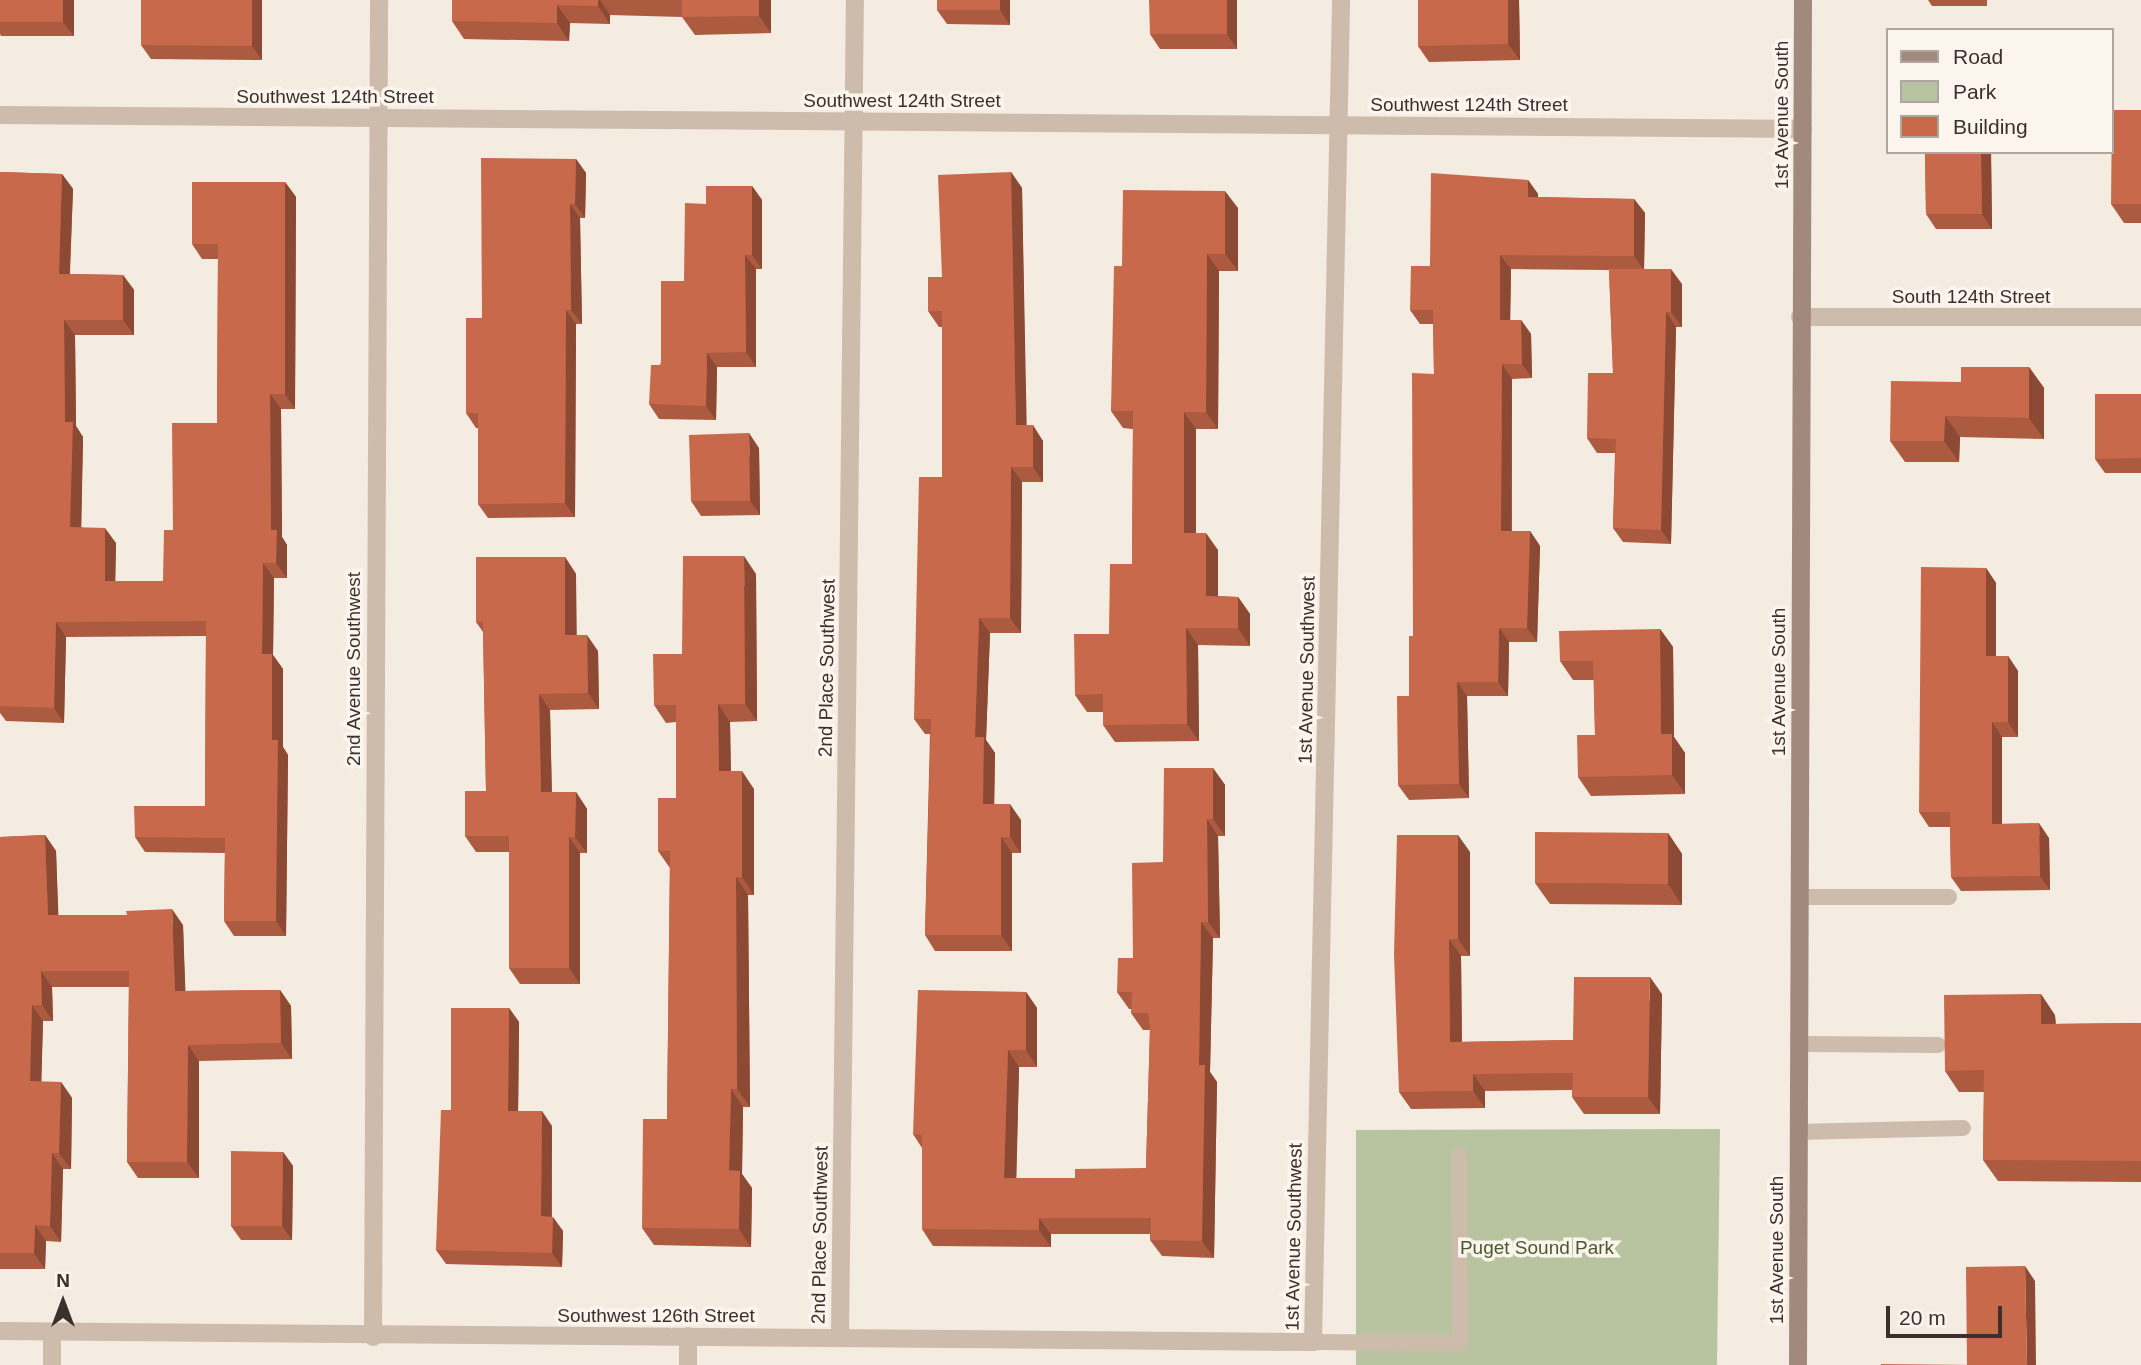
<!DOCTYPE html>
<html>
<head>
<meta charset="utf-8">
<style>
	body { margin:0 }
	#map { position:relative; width:2141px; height:1365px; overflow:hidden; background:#f4ebe1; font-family:Helvetica,sans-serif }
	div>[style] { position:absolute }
	.green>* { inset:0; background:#b8c4a0 }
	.service>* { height:16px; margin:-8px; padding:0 8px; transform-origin:8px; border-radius:8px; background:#cdbbac }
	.minor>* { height:18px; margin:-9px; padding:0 9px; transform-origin:9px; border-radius:9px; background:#cdbbac }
	.tertiary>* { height:18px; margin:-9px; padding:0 9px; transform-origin:9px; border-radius:9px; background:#cdbbac }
	.secondary>* { height:18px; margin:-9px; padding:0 9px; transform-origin:9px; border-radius:9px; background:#a18a7d }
	.wall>* { inset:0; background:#ac5a40 }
	.shaded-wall>* { inset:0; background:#8c4a34 }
	.building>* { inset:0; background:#c8694b }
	span { translate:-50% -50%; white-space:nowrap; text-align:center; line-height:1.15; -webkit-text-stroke:7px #fbf5ee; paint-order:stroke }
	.street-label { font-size:19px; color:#3b302b }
	.park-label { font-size:19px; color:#4a5a2e }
	.legend { position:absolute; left:1886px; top:28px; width:228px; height:126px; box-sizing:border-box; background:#fbf5ee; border:2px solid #aea6a0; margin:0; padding:9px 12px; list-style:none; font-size:21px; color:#3b302b }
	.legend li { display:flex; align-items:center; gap:14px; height:35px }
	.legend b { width:35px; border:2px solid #aea6a0 }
	.north { position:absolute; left:28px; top:1267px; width:70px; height:70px; -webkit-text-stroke:5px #fbf5ee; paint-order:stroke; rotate:0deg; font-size:19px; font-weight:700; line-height:28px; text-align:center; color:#3b302b }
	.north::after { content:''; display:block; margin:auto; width:24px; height:32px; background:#3b302b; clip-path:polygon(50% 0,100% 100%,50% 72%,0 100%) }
	.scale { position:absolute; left:1886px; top:1306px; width:116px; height:32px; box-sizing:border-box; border:4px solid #3b302b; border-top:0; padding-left:9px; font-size:21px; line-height:24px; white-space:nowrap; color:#3b302b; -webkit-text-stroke:5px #fbf5ee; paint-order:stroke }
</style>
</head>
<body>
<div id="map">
	<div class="green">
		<i style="clip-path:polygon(1720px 1129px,1717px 1365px,1356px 1365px,1356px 1130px)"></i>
	</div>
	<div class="service">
		<i style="left:1799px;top:897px;width:150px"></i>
		<i style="left:1799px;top:1044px;width:139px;rotate:0.4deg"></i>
		<i style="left:1798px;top:1132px;width:165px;rotate:-1.4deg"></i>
		<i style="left:1313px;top:1342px;width:147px;rotate:0.4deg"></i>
		<i style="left:1460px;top:1343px;width:188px;rotate:-90.3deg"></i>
	</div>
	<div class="minor">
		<i style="left:1800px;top:317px;width:341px"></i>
		<i style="left:0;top:1331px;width:1313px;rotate:0.48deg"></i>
		<i style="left:1313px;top:1342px;width:1342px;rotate:-88.8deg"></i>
		<i style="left:52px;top:1332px;width:33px;rotate:90deg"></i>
		<i style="left:688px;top:1336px;width:29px;rotate:90deg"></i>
		<i style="left:373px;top:1337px;width:1337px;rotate:-89.74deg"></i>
		<i style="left:840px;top:1337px;width:1337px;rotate:-89.36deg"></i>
	</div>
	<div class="tertiary">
		<i style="left:0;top:115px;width:1803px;rotate:0.44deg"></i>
	</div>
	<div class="secondary">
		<i style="left:1798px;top:1365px;width:1365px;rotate:-89.79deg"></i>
	</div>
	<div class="wall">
		<i style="clip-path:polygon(0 0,74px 0,74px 36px,1px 36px,0 34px)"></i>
		<i style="clip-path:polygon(262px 0,262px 60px,151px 59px,141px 45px)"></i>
		<i style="clip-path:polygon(452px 0,771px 0,771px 33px,695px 35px,682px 17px,610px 15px,610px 24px,570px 23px,569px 41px,464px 39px,452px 21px)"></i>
		<i style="clip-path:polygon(1010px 0,1010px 25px,947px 24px,937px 10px)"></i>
		<i style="clip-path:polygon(1237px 0,1237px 49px,1160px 49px,1150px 34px)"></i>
		<i style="clip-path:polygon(1519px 0,1520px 60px,1429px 62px,1418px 46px)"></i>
		<i style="clip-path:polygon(1928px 0,1987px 0,1987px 6px,1932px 6px)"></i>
		<i style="clip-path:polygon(2141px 110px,2141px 223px,2124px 223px,2111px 204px)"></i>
		<i style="clip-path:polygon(1925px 152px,1991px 152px,1992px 229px,1936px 229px,1926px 214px)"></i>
		<i style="clip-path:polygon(576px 159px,586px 173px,585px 218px,580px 218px,582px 324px,576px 324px,575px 517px,488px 518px,478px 504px,478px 428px,476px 428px,466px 413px,482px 318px)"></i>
		<i style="clip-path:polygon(0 172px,62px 174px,73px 189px,70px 274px,123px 275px,134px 290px,134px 335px,75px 335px,76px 426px,83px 437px,81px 527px,116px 543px,115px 581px,163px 581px,173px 530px,217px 423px,218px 259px,202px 259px,192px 244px,285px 182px,296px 197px,295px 409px,281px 409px,282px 537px,287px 545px,287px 578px,274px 578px,273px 655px,283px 669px,283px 747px,288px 755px,286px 936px,234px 936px,224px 921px,225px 853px,145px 852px,135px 837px,205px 806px,206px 636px,66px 637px,64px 723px,6px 721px,0 713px)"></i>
		<i style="clip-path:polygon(1011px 172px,1022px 188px,1026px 425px,1043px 441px,1043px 482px,1022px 482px,1021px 633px,990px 633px,986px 740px,995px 753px,994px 804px,1021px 820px,1021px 853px,1012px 853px,1012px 951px,935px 951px,925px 935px,930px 734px,925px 734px,914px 719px,942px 477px,942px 327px,939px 327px,928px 311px,942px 277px)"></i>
		<i style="clip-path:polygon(1528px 180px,1538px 194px,1538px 197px,1634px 199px,1645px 213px,1644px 269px,1682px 284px,1682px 327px,1676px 327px,1671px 544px,1623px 542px,1613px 528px,1615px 453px,1597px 453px,1587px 438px,1613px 373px,1609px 270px,1511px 269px,1510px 320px,1521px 320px,1531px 334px,1532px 378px,1512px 379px,1512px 531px,1530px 531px,1540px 546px,1537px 642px,1509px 642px,1508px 696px,1467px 696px,1469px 798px,1409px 800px,1398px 785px,1409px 696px,1434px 374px,1433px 324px,1420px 324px,1410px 310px,1430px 266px)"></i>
		<i style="clip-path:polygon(752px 186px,762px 200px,762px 269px,756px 269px,756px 367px,717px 367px,716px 420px,659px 419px,649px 404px,706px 204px)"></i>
		<i style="clip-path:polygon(1238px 208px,1238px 271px,1219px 271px,1218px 429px,1196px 429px,1196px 533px,1218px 550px,1218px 596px,1238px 597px,1250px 614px,1250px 646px,1198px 645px,1199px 741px,1115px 742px,1103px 725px,1103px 712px,1087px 712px,1075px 695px,1109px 634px,1132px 564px,1133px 429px,1123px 428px,1111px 411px,1122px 266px)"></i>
		<i style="clip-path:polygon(2029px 367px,2044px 388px,2044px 439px,1960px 437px,1959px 462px,1905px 462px,1890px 441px,1961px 382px)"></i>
		<i style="clip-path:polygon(2141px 394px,2141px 473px,2105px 473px,2095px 459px)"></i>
		<i style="clip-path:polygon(759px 448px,760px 515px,701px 516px,691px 501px)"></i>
		<i style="clip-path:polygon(565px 557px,576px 574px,576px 635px,598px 651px,599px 709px,550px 710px,552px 792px,576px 792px,587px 809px,587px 853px,580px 853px,580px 984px,520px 984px,509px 968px,509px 852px,476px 852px,465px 836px,486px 791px,483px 632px,476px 622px)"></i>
		<i style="clip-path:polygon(1986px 568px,1996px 583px,1996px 656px,2008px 656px,2018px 671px,2018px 737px,2002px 737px,2002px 824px,2049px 838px,2050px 890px,1961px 891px,1951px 877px,1950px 827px,1929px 827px,1919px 812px)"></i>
		<i style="clip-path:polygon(756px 574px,757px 721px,730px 722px,731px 771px,754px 789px,754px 895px,748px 895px,750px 1107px,743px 1107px,742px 1174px,752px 1188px,751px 1247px,654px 1245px,642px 1228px,667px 1119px,670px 868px,658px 851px,676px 798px,676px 722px,666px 723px,654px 705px,682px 654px)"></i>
		<i style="clip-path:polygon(1660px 629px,1673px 647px,1674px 737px,1685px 753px,1685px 794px,1591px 796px,1578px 777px,1595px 735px,1594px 680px,1573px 680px,1560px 661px)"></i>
		<i style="clip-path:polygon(1213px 768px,1225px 785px,1225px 836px,1218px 836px,1220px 938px,1213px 938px,1210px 1072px,1217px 1082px,1214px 1258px,1162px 1256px,1150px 1240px,1150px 1234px,1051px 1234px,1051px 1247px,933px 1246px,922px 1229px,922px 1148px,913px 1134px,1026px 992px,1037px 1008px,1037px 1067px,1019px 1067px,1016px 1178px,1075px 1178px,1146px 1168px,1150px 1030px,1143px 1030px,1131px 1013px,1132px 1009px,1129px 1009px,1117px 992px,1133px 958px,1163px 862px)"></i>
		<i style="clip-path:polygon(1668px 833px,1682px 854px,1682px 905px,1550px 904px,1535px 883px)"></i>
		<i style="clip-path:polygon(45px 835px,56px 851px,58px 915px,183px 925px,185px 991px,280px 990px,291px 1006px,292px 1059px,199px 1061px,199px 1178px,138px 1178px,127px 1162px,129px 987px,52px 987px,53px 1021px,43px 1021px,41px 1082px,61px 1082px,72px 1098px,71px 1169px,63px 1169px,61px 1242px,46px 1241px,45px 1269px,0 1269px,0 837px)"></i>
		<i style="clip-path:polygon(1470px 852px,1470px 956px,1461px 956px,1462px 1042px,1573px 1040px,1662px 994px,1660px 1114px,1584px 1114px,1572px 1097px,1572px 1090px,1485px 1091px,1485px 1108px,1411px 1109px,1399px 1092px)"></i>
		<i style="clip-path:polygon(509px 1008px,519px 1022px,518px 1111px,552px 1126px,552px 1217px,563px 1231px,562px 1267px,446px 1264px,436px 1250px,451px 1110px)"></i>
		<i style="clip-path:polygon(2055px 1015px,2056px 1024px,2141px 1023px,2141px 1182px,1998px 1181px,1983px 1160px,1984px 1092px,1959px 1092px,1945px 1071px)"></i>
		<i style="clip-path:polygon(283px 1152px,293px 1166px,292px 1240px,241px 1240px,231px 1226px)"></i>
	</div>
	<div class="shaded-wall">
		<i style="clip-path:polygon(63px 0,74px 0,74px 36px,63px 22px)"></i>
		<i style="clip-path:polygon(252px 0,262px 0,262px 60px,252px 46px)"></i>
		<i style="clip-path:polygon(598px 0,600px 0,610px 15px,610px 24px,598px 6px)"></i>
		<i style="clip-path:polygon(759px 0,771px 0,771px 33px,759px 16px)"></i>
		<i style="clip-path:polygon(1000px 0,1010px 0,1010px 25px,1000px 10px)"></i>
		<i style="clip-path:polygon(1227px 0,1237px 0,1237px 49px,1227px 34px)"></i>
		<i style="clip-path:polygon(1508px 0,1519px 0,1520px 60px,1508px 44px)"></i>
		<i style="clip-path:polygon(557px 5px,570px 23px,569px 41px,557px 23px)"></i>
		<i style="clip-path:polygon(1981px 152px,1991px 152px,1992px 229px,1982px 214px)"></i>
		<i style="clip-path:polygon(576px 159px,586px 173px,585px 218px,575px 204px)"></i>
		<i style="clip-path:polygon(1011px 172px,1022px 188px,1027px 441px,1016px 425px)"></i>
		<i style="clip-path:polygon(62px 174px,73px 189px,69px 289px,59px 274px)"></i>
		<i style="clip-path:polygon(1528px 180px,1538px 194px,1538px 212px,1528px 197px)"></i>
		<i style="clip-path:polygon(285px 182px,296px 197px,295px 409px,285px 394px)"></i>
		<i style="clip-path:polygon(752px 186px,762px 200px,762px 269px,752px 255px)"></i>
		<i style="clip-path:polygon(1225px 191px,1238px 208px,1238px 271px,1225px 254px)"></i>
		<i style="clip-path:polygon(1634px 199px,1645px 213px,1644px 270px,1634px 256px)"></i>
		<i style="clip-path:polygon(570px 204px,580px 218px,582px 324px,571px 310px)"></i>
		<i style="clip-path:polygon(1207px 254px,1219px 271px,1218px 429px,1206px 412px)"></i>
		<i style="clip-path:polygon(745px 255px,756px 269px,756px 367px,746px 352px)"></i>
		<i style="clip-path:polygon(1500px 255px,1511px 269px,1510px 334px,1500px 320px)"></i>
		<i style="clip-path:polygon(1671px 269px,1682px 284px,1682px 327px,1671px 312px)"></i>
		<i style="clip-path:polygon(123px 275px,134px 290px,134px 335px,123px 320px)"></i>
		<i style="clip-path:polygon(566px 310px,576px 324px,575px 517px,565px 503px)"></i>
		<i style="clip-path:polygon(1666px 312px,1676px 327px,1671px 544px,1661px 530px)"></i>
		<i style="clip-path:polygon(64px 320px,75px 335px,76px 426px,83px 437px,81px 542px,70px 527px,65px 422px)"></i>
		<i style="clip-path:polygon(1521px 320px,1531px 334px,1532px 378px,1522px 364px)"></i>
		<i style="clip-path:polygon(707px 353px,717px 367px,716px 420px,706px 406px)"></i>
		<i style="clip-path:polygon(1502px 364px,1512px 379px,1511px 546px,1501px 531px)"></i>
		<i style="clip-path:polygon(2029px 367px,2044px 388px,2044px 439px,2029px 418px)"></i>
		<i style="clip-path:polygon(270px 394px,281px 409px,282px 537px,287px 545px,287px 578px,276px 563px,271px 530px)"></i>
		<i style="clip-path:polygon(1184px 412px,1196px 429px,1196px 550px,1184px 533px)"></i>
		<i style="clip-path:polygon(1945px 416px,1960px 437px,1959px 462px,1944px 441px)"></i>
		<i style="clip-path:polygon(1033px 425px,1043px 441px,1043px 482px,1033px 467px)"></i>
		<i style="clip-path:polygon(749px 433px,759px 448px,760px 515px,750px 501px)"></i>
		<i style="clip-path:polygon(1011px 467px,1022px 482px,1021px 633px,1010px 618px)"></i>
		<i style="clip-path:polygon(105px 528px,116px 543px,115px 596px,105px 581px)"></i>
		<i style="clip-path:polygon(1530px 531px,1540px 546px,1537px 642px,1527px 628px)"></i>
		<i style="clip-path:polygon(1206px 533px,1218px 550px,1218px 613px,1206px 596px)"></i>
		<i style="clip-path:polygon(744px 556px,756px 574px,757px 721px,745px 704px)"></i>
		<i style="clip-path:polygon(565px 557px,576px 574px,577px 652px,565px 635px)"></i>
		<i style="clip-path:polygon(263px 563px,274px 578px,273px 655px,283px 669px,283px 747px,288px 755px,286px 936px,276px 921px,262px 654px)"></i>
		<i style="clip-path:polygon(1986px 568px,1996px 583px,1996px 670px,1986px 656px)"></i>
		<i style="clip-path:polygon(1238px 597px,1250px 614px,1250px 646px,1238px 628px)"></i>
		<i style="clip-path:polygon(979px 618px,990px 633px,986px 740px,995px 753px,994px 820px,983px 804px,975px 737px)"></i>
		<i style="clip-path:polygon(56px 622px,66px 637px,64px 723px,54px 708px)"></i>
		<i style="clip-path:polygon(1186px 628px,1198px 645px,1199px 741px,1187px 724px)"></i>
		<i style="clip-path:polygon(1499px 628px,1509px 642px,1508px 696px,1498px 682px)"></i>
		<i style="clip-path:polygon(1660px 629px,1673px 647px,1674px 737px,1685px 753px,1685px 794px,1672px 775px,1661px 734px)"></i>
		<i style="clip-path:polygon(587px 635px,598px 651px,599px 709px,588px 693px)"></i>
		<i style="clip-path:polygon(2008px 656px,2018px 671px,2018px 737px,2008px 722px)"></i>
		<i style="clip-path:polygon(1457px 682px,1467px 696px,1469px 798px,1459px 784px)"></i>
		<i style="clip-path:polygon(539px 694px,550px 710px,552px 808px,541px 792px)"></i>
		<i style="clip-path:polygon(718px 704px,730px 722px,731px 789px,719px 771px)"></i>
		<i style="clip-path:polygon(1992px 722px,2002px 737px,2002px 838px,1992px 824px)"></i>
		<i style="clip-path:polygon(1213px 768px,1225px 785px,1225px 836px,1213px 819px)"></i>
		<i style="clip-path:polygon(742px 771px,754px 789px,754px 895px,742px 877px)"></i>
		<i style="clip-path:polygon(576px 792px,587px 809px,587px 853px,575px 837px)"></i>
		<i style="clip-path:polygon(1010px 804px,1021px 820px,1021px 853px,1010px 837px)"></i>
		<i style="clip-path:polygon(1207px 819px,1218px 836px,1220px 938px,1208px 922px)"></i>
		<i style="clip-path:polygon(2039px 823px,2049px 838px,2050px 890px,2040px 876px)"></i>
		<i style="clip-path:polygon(1668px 833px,1682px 854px,1682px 905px,1668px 884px)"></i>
		<i style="clip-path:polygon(45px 835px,56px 851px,59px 931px,48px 915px)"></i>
		<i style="clip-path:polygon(1458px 835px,1470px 852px,1470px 956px,1458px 939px)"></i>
		<i style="clip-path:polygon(569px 837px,580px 853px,580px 984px,569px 968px)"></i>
		<i style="clip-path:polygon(1001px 837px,1012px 853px,1012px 951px,1001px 935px)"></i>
		<i style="clip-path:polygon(736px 877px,748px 895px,750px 1107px,737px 1089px)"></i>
		<i style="clip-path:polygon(172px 909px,183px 925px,186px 1007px,175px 991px)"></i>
		<i style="clip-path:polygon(1201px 922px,1213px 938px,1210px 1072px,1217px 1082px,1214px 1258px,1202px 1241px,1199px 1065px)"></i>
		<i style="clip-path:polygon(1449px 939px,1461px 956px,1462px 1059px,1450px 1042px)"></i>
		<i style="clip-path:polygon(41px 971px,52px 987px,53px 1021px,42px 1005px)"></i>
		<i style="clip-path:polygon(1650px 977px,1662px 994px,1660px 1114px,1648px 1097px)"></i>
		<i style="clip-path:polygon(280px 990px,291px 1006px,292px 1059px,281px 1043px)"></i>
		<i style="clip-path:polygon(1026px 992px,1037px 1008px,1037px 1067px,1026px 1050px)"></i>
		<i style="clip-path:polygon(2041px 994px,2055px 1015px,2056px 1045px,2041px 1024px)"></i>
		<i style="clip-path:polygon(32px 1005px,43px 1021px,41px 1097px,30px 1081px)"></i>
		<i style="clip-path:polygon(509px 1008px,519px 1022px,518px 1125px,508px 1111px)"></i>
		<i style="clip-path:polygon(188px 1045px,199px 1061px,199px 1178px,187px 1162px)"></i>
		<i style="clip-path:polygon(1008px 1050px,1019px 1067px,1016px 1194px,1004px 1178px)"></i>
		<i style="clip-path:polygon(1473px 1074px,1485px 1091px,1485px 1108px,1473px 1091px)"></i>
		<i style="clip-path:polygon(61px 1082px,72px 1098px,71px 1169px,59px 1153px)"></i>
		<i style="clip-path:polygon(731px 1089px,743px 1107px,742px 1174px,752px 1188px,751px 1247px,739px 1229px,729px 1170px)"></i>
		<i style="clip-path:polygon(542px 1111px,552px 1126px,551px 1231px,541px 1216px)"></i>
		<i style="clip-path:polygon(283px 1152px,293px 1166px,292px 1240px,282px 1226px)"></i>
		<i style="clip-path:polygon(52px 1153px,63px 1169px,61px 1242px,50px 1226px)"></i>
		<i style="clip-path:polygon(553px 1217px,563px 1231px,562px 1267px,552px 1253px)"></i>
		<i style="clip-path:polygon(1039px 1218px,1051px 1234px,1051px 1247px,1039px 1230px)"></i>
		<i style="clip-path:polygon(35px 1225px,46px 1241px,45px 1269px,34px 1253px)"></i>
		<i style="clip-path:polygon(2025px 1266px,2035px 1281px,2036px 1365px,2027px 1365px)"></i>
	</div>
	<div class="building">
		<i style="clip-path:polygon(0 0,63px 0,63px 22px,0 22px)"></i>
		<i style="clip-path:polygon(141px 0,252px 0,252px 46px,141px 45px)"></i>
		<i style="clip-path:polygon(452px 0,598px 0,598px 6px,557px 5px,557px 23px,452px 21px)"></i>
		<i style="clip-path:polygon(682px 0,759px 0,759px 16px,682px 17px)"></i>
		<i style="clip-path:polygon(937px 0,1000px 0,1000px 10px,937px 10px)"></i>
		<i style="clip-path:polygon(1149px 0,1227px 0,1227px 34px,1150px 34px)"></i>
		<i style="clip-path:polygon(1418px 0,1508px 0,1508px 44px,1418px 46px)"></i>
		<i style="clip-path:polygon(2112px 110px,2141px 110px,2141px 204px,2111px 204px)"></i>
		<i style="clip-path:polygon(1925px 152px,1981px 152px,1982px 214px,1926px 214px)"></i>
		<i style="clip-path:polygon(481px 158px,576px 159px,575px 204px,570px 204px,571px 310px,566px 310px,565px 503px,478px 504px,478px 413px,466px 413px,466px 318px,482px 318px)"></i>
		<i style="clip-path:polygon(0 172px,62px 174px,59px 274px,123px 275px,123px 320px,64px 320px,65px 422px,73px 422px,70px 527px,105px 528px,105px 581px,163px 581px,164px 530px,173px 530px,172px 423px,217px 423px,218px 244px,192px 244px,192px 182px,285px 182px,285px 394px,270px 394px,271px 530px,277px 530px,276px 563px,263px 563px,262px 654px,272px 654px,272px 740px,278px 740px,276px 921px,224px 921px,225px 838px,135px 837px,134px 806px,205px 806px,206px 621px,56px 622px,54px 708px,0 706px)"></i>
		<i style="clip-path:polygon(1011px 172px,1016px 425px,1033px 425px,1033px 467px,1011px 467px,1010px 618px,979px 618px,975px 737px,984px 737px,983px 804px,1010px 804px,1010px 837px,1001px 837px,1001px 935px,925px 935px,931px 719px,914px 719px,919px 477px,942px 477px,942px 311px,928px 311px,928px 277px,942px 277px,938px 175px)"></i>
		<i style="clip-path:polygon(1431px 173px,1528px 180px,1528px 197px,1634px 199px,1634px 256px,1500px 255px,1500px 320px,1521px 320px,1522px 364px,1502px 364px,1501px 531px,1530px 531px,1527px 628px,1499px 628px,1498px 682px,1457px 682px,1459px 784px,1398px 785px,1397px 696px,1409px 696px,1409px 636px,1413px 636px,1412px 373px,1434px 374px,1433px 310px,1410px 310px,1411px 266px,1430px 266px)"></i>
		<i style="clip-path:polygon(706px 186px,752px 186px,752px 255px,745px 255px,746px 352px,707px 353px,706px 406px,649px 404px,651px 365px,661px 365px,661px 281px,684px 281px,685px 203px,706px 204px)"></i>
		<i style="clip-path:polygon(1123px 190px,1225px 191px,1225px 254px,1207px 254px,1206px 412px,1184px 412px,1184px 533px,1206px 533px,1206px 596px,1238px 597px,1238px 628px,1186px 628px,1187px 724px,1103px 725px,1103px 694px,1075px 695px,1074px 634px,1109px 634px,1110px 564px,1132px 564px,1133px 411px,1111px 411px,1114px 266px,1122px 266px)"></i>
		<i style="clip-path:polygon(1609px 269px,1671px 269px,1671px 312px,1666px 312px,1661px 530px,1613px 528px,1616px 439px,1587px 438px,1588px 373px,1613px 373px)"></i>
		<i style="clip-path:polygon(1961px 367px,2029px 367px,2029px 418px,1945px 416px,1944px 441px,1890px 441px,1891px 381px,1961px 382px)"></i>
		<i style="clip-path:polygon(2095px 394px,2141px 394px,2141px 458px,2095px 459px)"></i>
		<i style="clip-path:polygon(749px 433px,750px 501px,691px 501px,689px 435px)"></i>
		<i style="clip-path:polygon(683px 556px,744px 556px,745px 704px,718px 704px,719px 771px,742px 771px,742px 877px,736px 877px,737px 1089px,731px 1089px,729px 1170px,740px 1171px,739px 1229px,642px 1228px,643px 1119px,667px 1119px,670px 851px,658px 851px,658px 798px,676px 798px,676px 705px,654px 705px,653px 654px,682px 654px)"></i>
		<i style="clip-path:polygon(476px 557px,565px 557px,565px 635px,587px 635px,588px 693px,539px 694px,541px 792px,576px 792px,575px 837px,569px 837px,569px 968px,509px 968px,509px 836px,465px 836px,465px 791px,486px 791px,483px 622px,476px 622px)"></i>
		<i style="clip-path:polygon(1921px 567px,1986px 568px,1986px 656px,2008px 656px,2008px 722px,1992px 722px,1992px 824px,2039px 823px,2040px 876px,1951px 877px,1950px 812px,1919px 812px)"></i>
		<i style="clip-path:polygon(1660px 629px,1661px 734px,1672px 734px,1672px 775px,1578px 777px,1577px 735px,1595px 735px,1593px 661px,1560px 661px,1559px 631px)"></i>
		<i style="clip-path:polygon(1164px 768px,1213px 768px,1213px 819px,1207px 819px,1208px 922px,1201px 922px,1199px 1065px,1205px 1065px,1202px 1241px,1150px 1240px,1151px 1218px,1039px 1218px,1039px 1230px,922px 1229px,922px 1135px,913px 1134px,918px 990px,1026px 992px,1026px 1050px,1008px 1050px,1004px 1178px,1075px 1178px,1075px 1169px,1146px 1168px,1150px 1027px,1148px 1013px,1131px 1013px,1132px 992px,1117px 992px,1118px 958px,1133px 958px,1132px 863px,1163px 862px)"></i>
		<i style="clip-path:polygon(1535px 832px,1668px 833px,1668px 884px,1535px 883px)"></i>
		<i style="clip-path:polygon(45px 835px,48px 915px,127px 915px,126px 911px,172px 909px,175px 991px,280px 990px,281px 1043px,188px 1045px,187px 1162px,127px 1162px,129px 971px,41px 971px,42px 1005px,32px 1005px,30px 1081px,61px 1082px,59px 1153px,52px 1153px,50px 1226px,35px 1225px,34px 1253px,0 1253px,0 837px)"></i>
		<i style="clip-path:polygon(1397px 835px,1458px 835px,1458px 939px,1449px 939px,1450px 1042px,1573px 1040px,1574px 977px,1650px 977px,1648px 1097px,1572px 1097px,1573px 1073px,1473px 1074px,1473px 1091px,1399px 1092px,1394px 954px)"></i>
		<i style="clip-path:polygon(2041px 994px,2041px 1024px,2141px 1023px,2141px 1161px,1983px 1160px,1984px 1070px,1945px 1071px,1944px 995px)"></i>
		<i style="clip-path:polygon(451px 1008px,509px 1008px,508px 1111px,542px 1111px,541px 1216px,553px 1217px,552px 1253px,436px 1250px,441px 1110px,451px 1110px)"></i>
		<i style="clip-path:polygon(231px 1151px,283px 1152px,282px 1226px,231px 1226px)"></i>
		<i style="clip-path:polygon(2025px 1266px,2027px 1365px,1967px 1365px,1966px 1267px)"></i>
		<i style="clip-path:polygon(1881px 1364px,1978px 1365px,1881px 1365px)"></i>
	</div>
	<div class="street-label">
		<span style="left:335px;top:97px">Southwest 124th Street</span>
		<span style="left:902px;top:101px">Southwest 124th Street</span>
		<span style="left:1469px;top:105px">Southwest 124th Street</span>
		<span style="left:1782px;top:115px;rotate:-90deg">1st Avenue South</span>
		<span style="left:1971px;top:297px">South 124th Street</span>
		<span style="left:827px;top:668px;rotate:-89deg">2nd Place Southwest</span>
		<span style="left:354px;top:669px;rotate:-90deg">2nd Avenue Southwest</span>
		<span style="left:1307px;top:670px;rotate:-89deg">1st Avenue Southwest</span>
		<span style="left:1779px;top:682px;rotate:-90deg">1st Avenue South</span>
		<span style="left:820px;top:1235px;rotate:-89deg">2nd Place Southwest</span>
		<span style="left:1294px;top:1237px;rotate:-89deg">1st Avenue Southwest</span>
		<span style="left:1777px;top:1250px;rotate:-90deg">1st Avenue South</span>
		<span style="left:656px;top:1316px">Southwest 126th Street</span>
	</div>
	<div class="park-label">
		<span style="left:1537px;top:1248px">Puget Sound Park</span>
	</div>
	<ul class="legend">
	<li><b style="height:9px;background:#a18a7d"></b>Road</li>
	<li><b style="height:19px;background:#b8c4a0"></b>Park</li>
	<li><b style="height:19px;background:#c8694b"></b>Building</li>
	</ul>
	<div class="north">N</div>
	<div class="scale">20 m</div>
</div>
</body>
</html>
